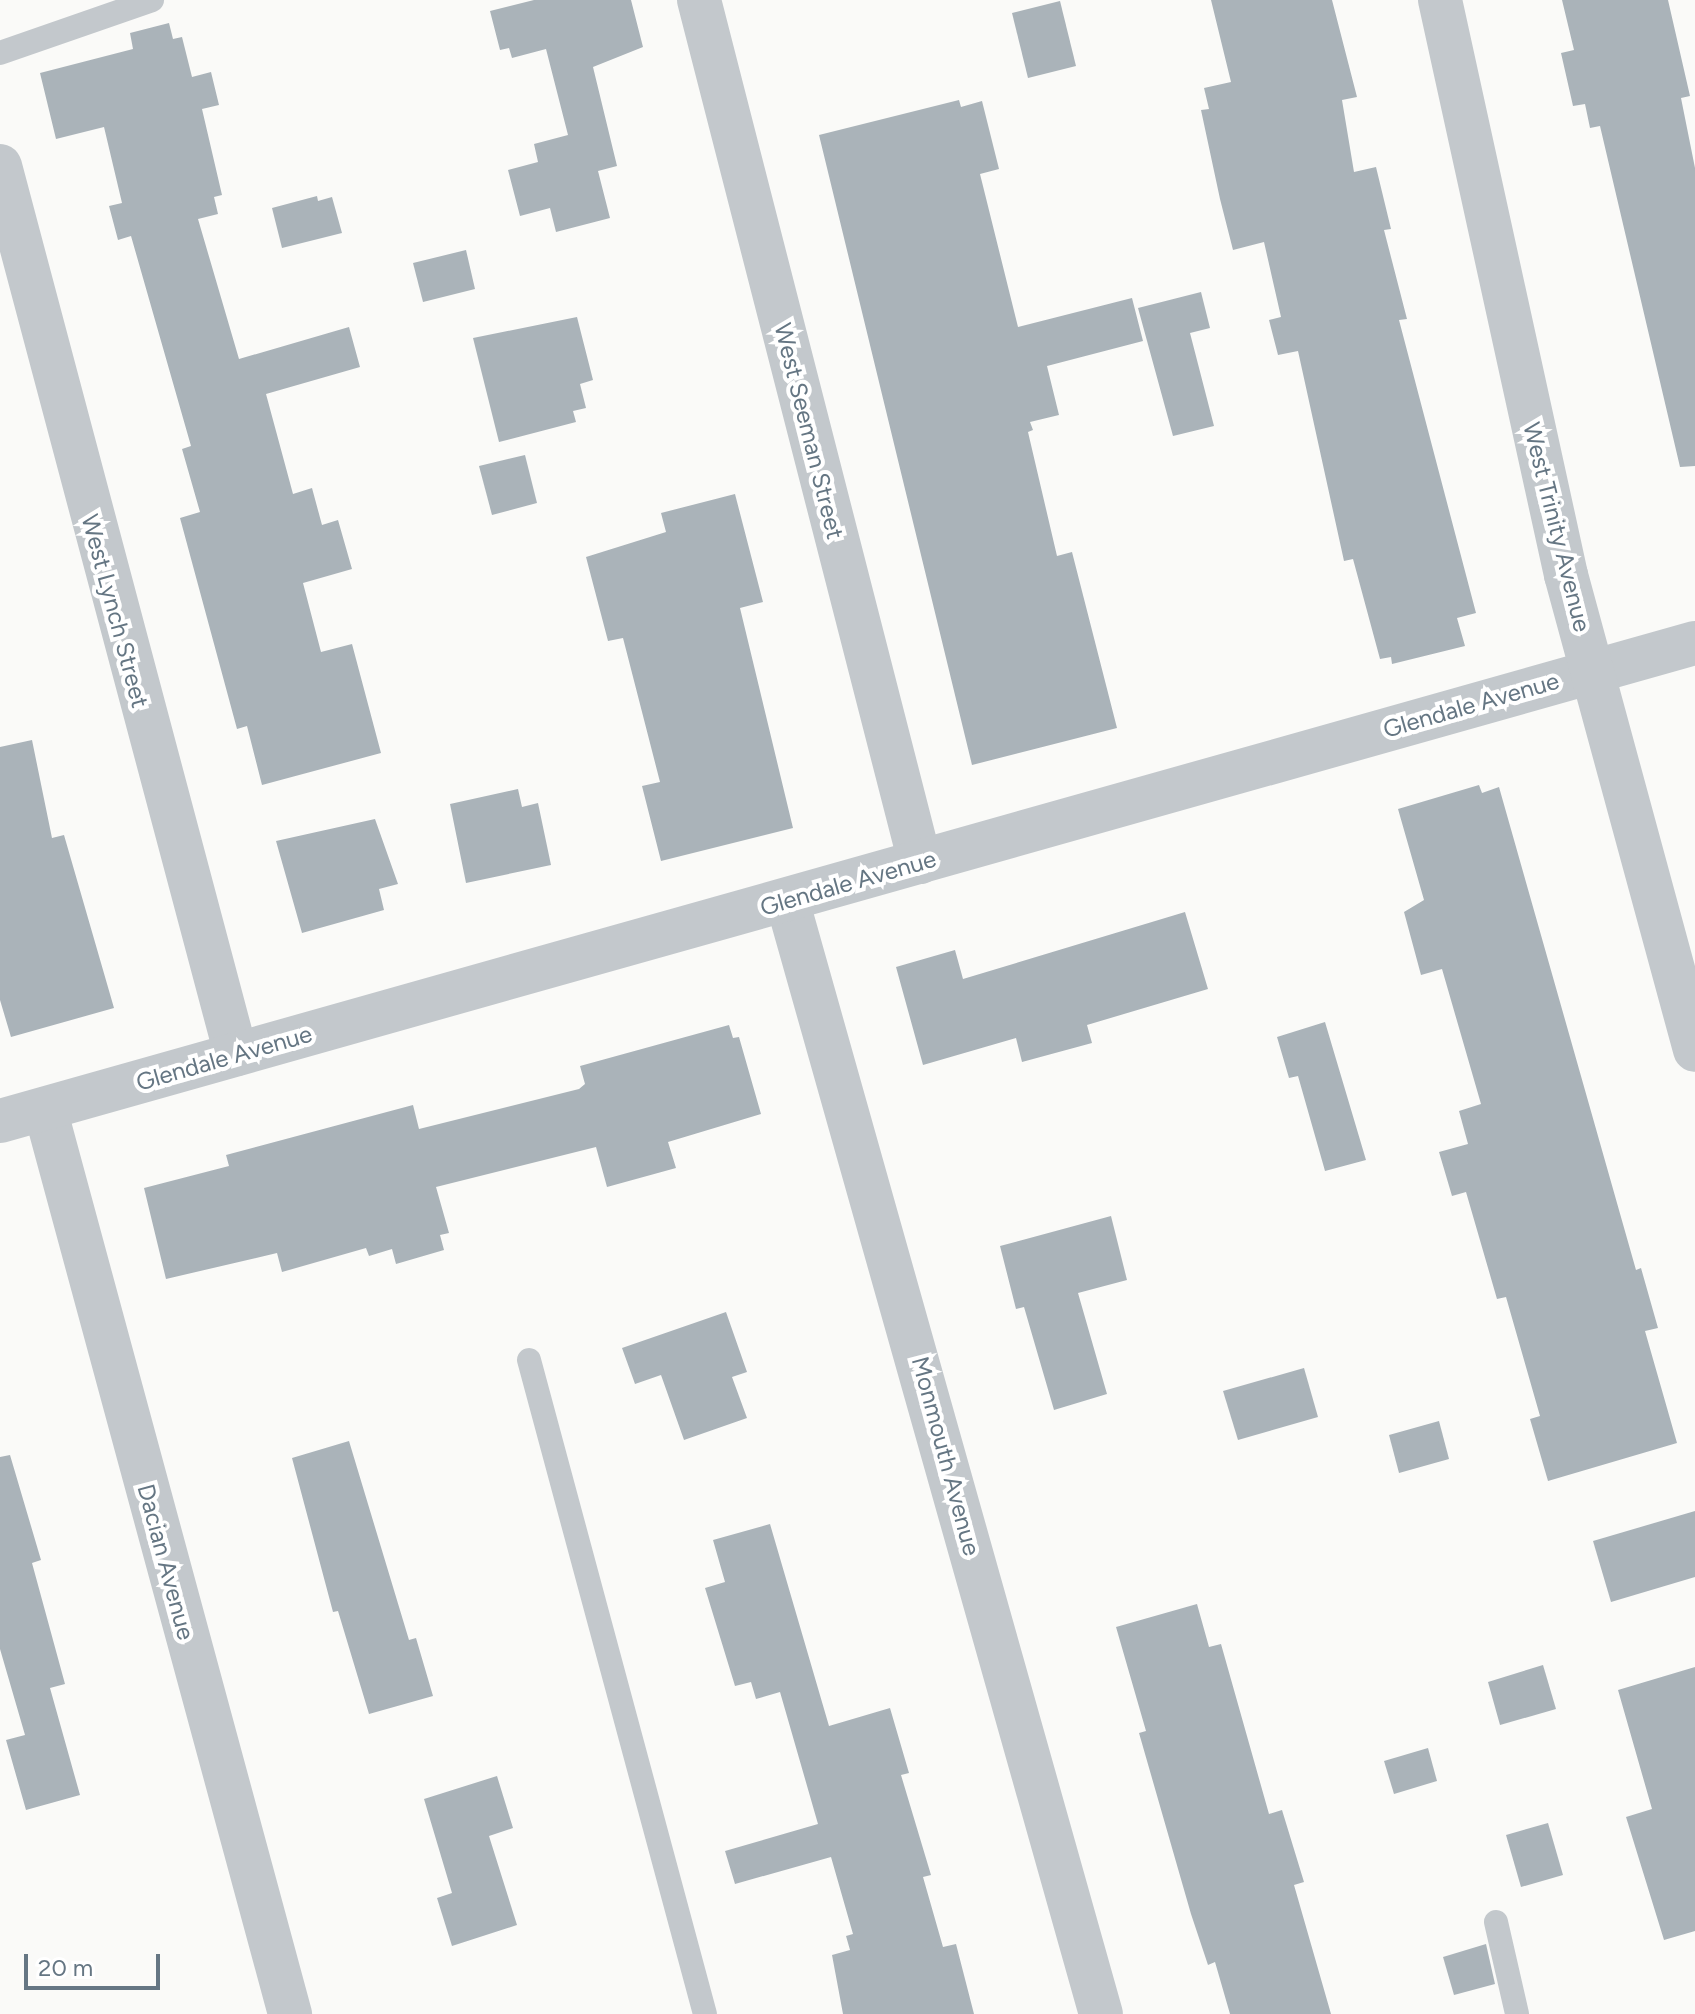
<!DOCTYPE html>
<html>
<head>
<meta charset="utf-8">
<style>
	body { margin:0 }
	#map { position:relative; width:1695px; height:2014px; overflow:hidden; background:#fafaf8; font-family:Figtree,sans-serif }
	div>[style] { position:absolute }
	.building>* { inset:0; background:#aab3b9 }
	.service>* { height:24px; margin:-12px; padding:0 12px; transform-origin:12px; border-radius:12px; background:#c3c8cc }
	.minor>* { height:44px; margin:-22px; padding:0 22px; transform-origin:22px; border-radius:22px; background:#c3c8cc }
	.tertiary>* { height:44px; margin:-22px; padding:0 22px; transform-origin:22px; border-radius:22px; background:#c3c8cc }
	span { translate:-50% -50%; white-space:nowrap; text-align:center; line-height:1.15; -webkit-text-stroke:8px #fff; paint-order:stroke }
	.street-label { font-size:24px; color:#657683 }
	.scale { position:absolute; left:24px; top:1954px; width:136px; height:36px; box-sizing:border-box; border:4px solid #657683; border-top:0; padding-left:10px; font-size:24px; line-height:28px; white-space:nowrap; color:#657683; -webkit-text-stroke:6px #fff; paint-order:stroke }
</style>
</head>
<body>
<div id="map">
	<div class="building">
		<i style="clip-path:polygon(534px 0,631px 0,643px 47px,593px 67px,617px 166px,598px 171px,610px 218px,556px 232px,550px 208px,520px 216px,508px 170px,538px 162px,534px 144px,568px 135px,546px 49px,512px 58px,509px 48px,500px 50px,490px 11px)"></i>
		<i style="clip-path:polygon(1211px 0,1332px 0,1357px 97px,1342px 100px,1354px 172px,1376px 167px,1391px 229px,1384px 230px,1407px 319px,1399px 320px,1476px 613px,1457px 618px,1465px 646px,1392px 664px,1391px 657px,1380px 659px,1353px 559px,1344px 561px,1298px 351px,1278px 355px,1269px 320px,1281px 317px,1264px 242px,1233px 250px,1220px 199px,1201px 110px,1209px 109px,1204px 88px,1231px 82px)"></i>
		<i style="clip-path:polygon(1562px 0,1668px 0,1690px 96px,1681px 98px,1695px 168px,1695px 466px,1680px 467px,1600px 126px,1590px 128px,1585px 104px,1573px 106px,1561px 53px,1574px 50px)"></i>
		<i style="clip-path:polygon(1060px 1px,1076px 66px,1028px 78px,1012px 13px)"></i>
		<i style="clip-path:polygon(169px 23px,173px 39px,182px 37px,192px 77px,211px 72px,219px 105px,202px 109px,222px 195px,214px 197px,218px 214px,198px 219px,239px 359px,349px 327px,360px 367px,266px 394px,293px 494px,312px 488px,322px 525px,338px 520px,352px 569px,303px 583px,321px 652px,352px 644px,381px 753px,262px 785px,247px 726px,237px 729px,180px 518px,200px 512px,182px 449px,191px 446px,131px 236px,118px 240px,109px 206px,122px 203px,104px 127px,56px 139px,40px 73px,133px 49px,130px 33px)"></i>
		<i style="clip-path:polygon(959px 100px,961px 107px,982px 101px,999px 169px,980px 174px,1018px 327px,1132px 298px,1143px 341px,1047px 366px,1059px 415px,1030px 422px,1033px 430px,1028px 432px,1057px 556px,1072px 552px,1117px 728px,972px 765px,819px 135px)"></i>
		<i style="clip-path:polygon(317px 196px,318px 201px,332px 197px,342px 233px,282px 248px,272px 208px)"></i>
		<i style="clip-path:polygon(466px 250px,475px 289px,423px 302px,413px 263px)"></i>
		<i style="clip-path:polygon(1201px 292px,1210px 328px,1190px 333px,1214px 426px,1173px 436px,1138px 308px)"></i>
		<i style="clip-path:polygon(577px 317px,593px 380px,580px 384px,586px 408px,573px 411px,576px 422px,499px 442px,473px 338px)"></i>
		<i style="clip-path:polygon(525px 455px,537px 503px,492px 515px,479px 466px)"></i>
		<i style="clip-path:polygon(735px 494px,763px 602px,740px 608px,793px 828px,661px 861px,642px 786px,660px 782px,623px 638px,608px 641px,586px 557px,666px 532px,661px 513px)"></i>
		<i style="clip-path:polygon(32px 740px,52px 838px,64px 835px,114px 1008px,11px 1037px,0 1000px,0 747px)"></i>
		<i style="clip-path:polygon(1479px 785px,1482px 793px,1499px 787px,1636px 1270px,1641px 1268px,1658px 1328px,1645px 1331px,1677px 1443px,1548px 1481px,1530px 1419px,1540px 1416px,1506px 1297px,1497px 1299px,1466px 1192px,1452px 1196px,1439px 1152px,1468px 1144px,1459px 1111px,1481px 1104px,1442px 969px,1421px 975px,1404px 912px,1424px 900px,1398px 809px)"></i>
		<i style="clip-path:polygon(518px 789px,522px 807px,538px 803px,551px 865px,466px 883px,450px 804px)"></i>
		<i style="clip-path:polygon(375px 819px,398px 884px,379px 889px,384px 910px,302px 933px,276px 841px)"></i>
		<i style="clip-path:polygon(1185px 912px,1208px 989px,1087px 1025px,1092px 1043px,1022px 1062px,1016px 1038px,923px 1065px,896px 967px,955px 950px,963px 979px)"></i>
		<i style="clip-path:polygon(1325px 1022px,1366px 1160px,1325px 1171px,1298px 1076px,1289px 1078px,1277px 1037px)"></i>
		<i style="clip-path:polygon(729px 1025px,733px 1038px,739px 1037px,761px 1114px,668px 1142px,676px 1168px,607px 1187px,596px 1147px,436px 1187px,449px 1233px,440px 1235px,444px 1250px,396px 1264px,392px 1249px,369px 1256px,366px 1248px,282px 1272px,277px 1253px,166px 1279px,144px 1188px,229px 1166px,226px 1155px,413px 1105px,419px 1129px,579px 1089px,585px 1084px,580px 1066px)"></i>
		<i style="clip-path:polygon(1111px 1216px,1127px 1280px,1078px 1293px,1107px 1394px,1054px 1410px,1024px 1307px,1016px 1309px,1000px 1246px)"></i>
		<i style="clip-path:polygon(726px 1312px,747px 1372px,732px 1377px,747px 1418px,684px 1440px,661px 1375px,635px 1384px,622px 1348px)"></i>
		<i style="clip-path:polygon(1304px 1368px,1318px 1417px,1238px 1440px,1223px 1391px)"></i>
		<i style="clip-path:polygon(1439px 1421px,1449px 1459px,1399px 1473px,1389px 1435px)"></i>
		<i style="clip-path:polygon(349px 1441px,409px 1640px,416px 1638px,433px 1696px,369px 1714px,338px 1611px,333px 1612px,292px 1458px)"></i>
		<i style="clip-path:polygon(10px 1455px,41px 1560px,32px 1563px,65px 1684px,50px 1688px,80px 1795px,26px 1810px,6px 1740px,25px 1735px,0 1649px,0 1457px)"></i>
		<i style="clip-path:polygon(1695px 1511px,1695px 1577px,1611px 1602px,1593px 1541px)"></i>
		<i style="clip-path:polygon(770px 1524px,829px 1726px,890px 1708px,909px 1773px,901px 1775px,931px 1875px,923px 1877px,943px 1947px,956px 1944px,974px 2014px,843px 2014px,832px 1955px,850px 1950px,846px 1936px,853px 1934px,831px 1857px,735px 1884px,725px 1851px,818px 1824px,780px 1692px,756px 1699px,751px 1682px,735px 1686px,705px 1588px,725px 1582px,713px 1540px)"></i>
		<i style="clip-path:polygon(1197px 1604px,1209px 1647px,1221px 1644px,1269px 1814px,1282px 1810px,1304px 1882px,1294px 1885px,1331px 2014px,1230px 2014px,1215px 1962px,1208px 1965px,1191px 1914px,1139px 1733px,1146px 1731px,1116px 1627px)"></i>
		<i style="clip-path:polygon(1543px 1665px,1556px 1709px,1500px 1725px,1488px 1682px)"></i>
		<i style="clip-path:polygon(1695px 1667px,1695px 1931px,1664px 1940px,1626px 1817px,1652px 1809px,1618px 1690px)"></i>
		<i style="clip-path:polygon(1428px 1748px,1437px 1781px,1394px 1794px,1384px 1761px)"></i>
		<i style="clip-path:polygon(497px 1776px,513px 1828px,489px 1836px,517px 1925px,452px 1946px,437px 1898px,452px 1893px,424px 1799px)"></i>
		<i style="clip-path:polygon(1548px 1823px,1563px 1875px,1521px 1887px,1506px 1835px)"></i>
		<i style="clip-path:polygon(1486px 1944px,1495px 1984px,1454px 1995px,1443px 1957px)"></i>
	</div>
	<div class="service">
		<i style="left:0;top:53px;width:161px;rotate:-19.2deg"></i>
		<i style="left:529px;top:1360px;width:677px;rotate:74.94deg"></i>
		<i style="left:1496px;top:1922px;width:94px;rotate:77.1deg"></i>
	</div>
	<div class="minor">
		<i style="left:699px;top:0;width:890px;rotate:75.62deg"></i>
		<i style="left:0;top:166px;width:919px;rotate:75.12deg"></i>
		<i style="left:787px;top:900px;width:1157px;rotate:74.26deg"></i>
		<i style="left:45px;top:1109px;width:938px;rotate:74.85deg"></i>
		<i style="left:0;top:1121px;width:1761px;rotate:-15.75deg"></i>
	</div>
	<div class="tertiary">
		<i style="left:1440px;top:0;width:589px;rotate:77.64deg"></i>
		<i style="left:1566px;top:575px;width:492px;rotate:74.8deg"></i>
	</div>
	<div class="street-label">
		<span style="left:809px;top:431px;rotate:76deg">West Seeman Street</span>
		<span style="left:1557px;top:527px;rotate:76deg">West Trinity Avenue</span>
		<span style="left:115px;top:611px;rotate:75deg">West Lynch Street</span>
		<span style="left:1471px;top:705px;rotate:-16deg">Glendale Avenue</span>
		<span style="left:848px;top:883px;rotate:-16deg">Glendale Avenue</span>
		<span style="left:224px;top:1058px;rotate:-16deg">Glendale Avenue</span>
		<span style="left:946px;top:1456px;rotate:75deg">Monmouth Avenue</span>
		<span style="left:166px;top:1562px;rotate:75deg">Dacian Avenue</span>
	</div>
	<div class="scale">20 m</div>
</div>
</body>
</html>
